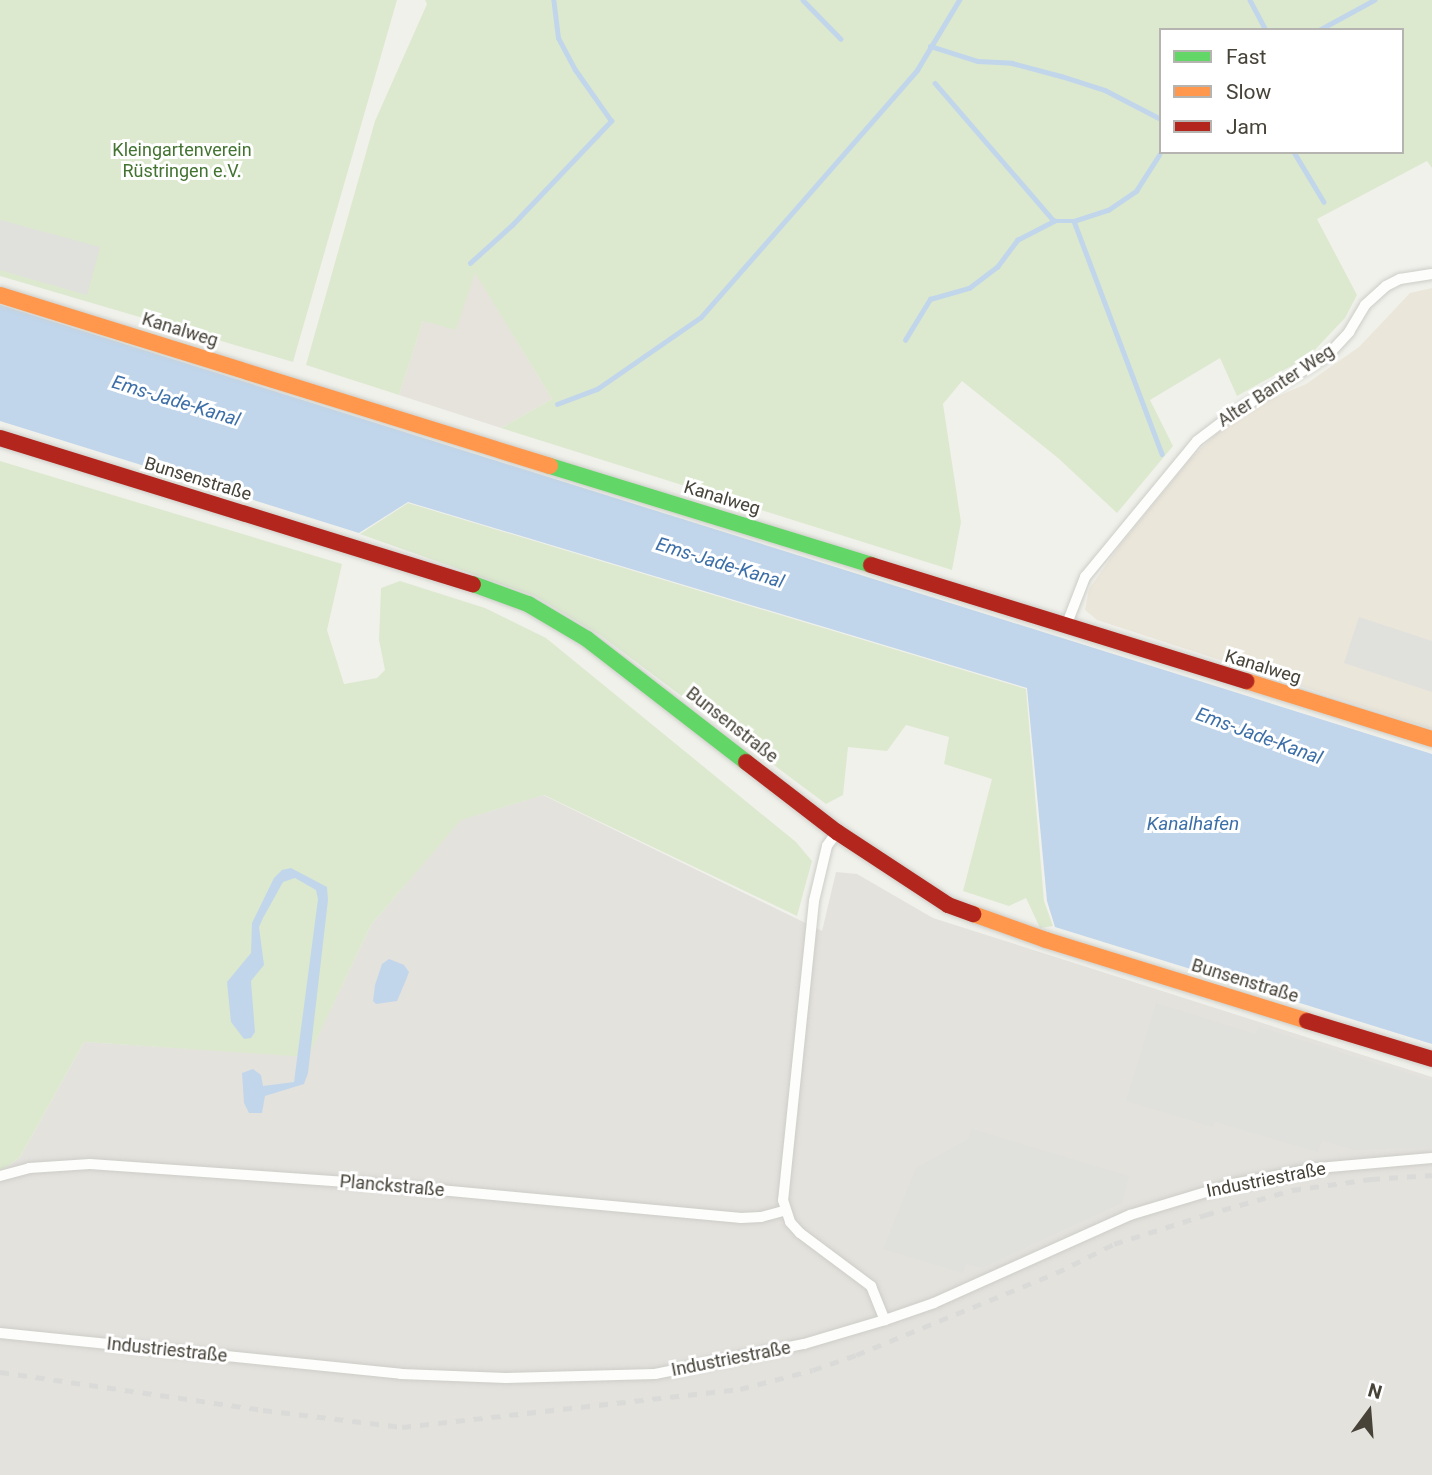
<!DOCTYPE html>
<html>
<head>
<meta charset="utf-8">
<style>
	body { margin:0 }
	#map { position:relative; width:1432px; height:1475px; overflow:hidden; background:#f1f1ec; font-family:Roboto,sans-serif }
	div>[style] { position:absolute }
	.residential>* { inset:0; background:#e5e3db }
	.commercial>* { inset:0; background:#ebe6da }
	.industrial>* { inset:0; background:#e4e2dd }
	.green>* { inset:0; background:#dce9cf }
	.parking>* { inset:0; background:#e0e0dc }
	.water>* { inset:0; background:#c1d6eb }
	.stream>* { height:4.5px; margin:-2.25px; padding:0 2.25px; transform-origin:2.25px; border-radius:2.25px; background:#c1d6eb }
	.roads { filter:drop-shadow(0 0 2px #cdcdc8) drop-shadow(0 0 2px #cdcdc8) }
	.street>* { height:10px; margin:-5px; padding:0 5px; transform-origin:5px; border-radius:5px; background:#fdfdfc }
	.fast>* { height:16px; margin:-8px; padding:0 8px; transform-origin:8px; border-radius:8px; background:#63d668 }
	.slow>* { height:16px; margin:-8px; padding:0 8px; transform-origin:8px; border-radius:8px; background:#ff974d }
	.jam>* { height:16px; margin:-8px; padding:0 8px; transform-origin:8px; border-radius:8px; background:#b3261e }
	.rail>* { height:4.5px; margin-top:-2.25px; transform-origin:0; background:repeating-linear-gradient(90deg,#dadad9 0 9px,transparent 0 18px) }
	span { translate:-50% -50%; white-space:nowrap; text-align:center; line-height:1.15; -webkit-text-stroke:6px #fff; paint-order:stroke }
	.park-label { font-size:18px; color:#437331 }
	.street-label { font-size:18px; color:#474339 }
	.water-label { font-size:19px; color:#3c6fa8; font-style:italic }
	.legend { position:absolute; left:1159px; top:28px; width:245px; height:126px; box-sizing:border-box; background:#fff; border:2px solid #b5b4b0; margin:0; padding:9px 12px; list-style:none; font-size:21px; color:#474339 }
	.legend li { display:flex; align-items:center; gap:14px; height:35px }
	.legend b { width:35px; border:2px solid #b5b4b0 }
	.north { position:absolute; left:1334px; top:1377px; width:70px; height:70px; -webkit-text-stroke:5px #fff; paint-order:stroke; rotate:16deg; font-size:19px; font-weight:700; line-height:28px; text-align:center; color:#474339 }
	.north::after { content:''; display:block; margin:auto; width:24px; height:32px; background:#474339; clip-path:polygon(50% 0,100% 100%,50% 72%,0 100%) }
</style>
</head>
<body>
<div id="map">
	<div class="residential">
		<i style="clip-path:polygon(475px 272px,552px 399px,501px 428px,399px 395px,423px 321px)"></i>
	</div>
	<div class="commercial">
		<i style="clip-path:polygon(1432px 288px,1432px 729px,1097px 620px,1085px 610px,1089px 589px,1120px 545px,1191px 458px,1216px 434px,1251px 408px,1306px 384px,1359px 347px,1410px 293px)"></i>
	</div>
	<div class="industrial">
		<i style="clip-path:polygon(543px 795px,822px 931px,836px 872px,857px 874px,933px 918px,1432px 1077px,1432px 1475px,0 1475px,0 1172px,20px 1157px,84px 1042px,308px 1056px,371px 925px,460px 820px)"></i>
	</div>
	<div class="green">
		<i style="clip-path:polygon(0 0,397px 0,293px 362px,0 276px)"></i>
		<i style="clip-path:polygon(evenodd,425px 0,1432px 0,1432px 168px,1427px 161px,1317px 219px,1357px 295px,1345px 318px,1309px 356px,1237px 396px,1220px 358px,1150px 400px,1173px 446px,1117px 513px,1058px 458px,962px 381px,943px 404px,961px 522px,952px 570px,501px 428px,552px 399px,475px 273px,456px 330px,423px 321px,399px 395px,306px 365px,375px 121px,427px 4px,425px 0,1161px 30px,1402px 30px,1402px 152px,1161px 152px,1161px 30px)"></i>
		<i style="clip-path:polygon(0 461px,342px 564px,327px 630px,344px 684px,377px 678px,385px 670px,379px 640px,381px 588px,400px 581px,485px 608px,546px 638px,796px 842px,812px 861px,797px 916px,544px 795px,461px 820px,371px 925px,308px 1057px,84px 1042px,20px 1157px,0 1172px)"></i>
		<i style="clip-path:polygon(408px 503px,1026px 689px,1044px 901px,1053px 926px,1040px 928px,1026px 898px,1009px 906px,963px 891px,992px 779px,944px 764px,949px 737px,906px 725px,887px 751px,848px 747px,843px 795px,826px 804px,600px 635px,535px 596px,360px 534px)"></i>
	</div>
	<div class="parking">
		<i style="clip-path:polygon(0 220px,100px 247px,87px 295px,0 270px)"></i>
		<i style="clip-path:polygon(1359px 617px,1432px 641px,1432px 692px,1344px 663px)"></i>
		<i style="clip-path:polygon(1156px 1003px,1255px 1034px,1259px 1027px,1432px 1081px,1432px 1147px,1354px 1150px,1322px 1140px,1318px 1152px,1215px 1122px,1213px 1127px,1126px 1101px)"></i>
		<i style="clip-path:polygon(972px 1129px,1129px 1176px,1122px 1203px,982px 1268px,966px 1264px,963px 1273px,883px 1249px,916px 1168px,968px 1139px)"></i>
	</div>
	<div class="water">
		<i style="clip-path:polygon(0 305px,1432px 754px,1432px 1044px,1055px 927px,1047px 901px,1027px 688px,408px 502px,359px 533px,0 421px)"></i>
		<i style="clip-path:polygon(291px 868px,327px 887px,328px 900px,308px 1073px,304px 1084px,265px 1096px,262px 1113px,249px 1113px,244px 1103px,242px 1073px,253px 1069px,261px 1075px,263px 1086px,294px 1082px,318px 899px,316px 890px,295px 878px,283px 882px,263px 918px,259px 927px,264px 965px,251px 981px,255px 1032px,251px 1038px,244px 1039px,231px 1022px,227px 982px,251px 953px,252px 923px,274px 878px,282px 870px)"></i>
		<i style="clip-path:polygon(389px 959px,404px 965px,409px 972px,406px 980px,397px 1001px,376px 1004px,373px 1001px,375px 985px,382px 964px)"></i>
	</div>
	<div class="stream">
		<i style="left:803px;top:0;width:54px;rotate:45.7deg"></i>
		<i style="left:1250px;top:0;width:34px;rotate:62deg"></i>
		<i style="left:1319px;top:30px;width:63px;rotate:-28.6deg"></i>
		<i style="left:930px;top:46px;width:50px;rotate:17.4deg"></i>
		<i style="left:978px;top:61px;width:34px;rotate:3deg"></i>
		<i style="left:1012px;top:63px;width:51px;rotate:14.9deg"></i>
		<i style="left:1061px;top:76px;width:46px;rotate:17.7deg"></i>
		<i style="left:1105px;top:90px;width:63px;rotate:27.4deg"></i>
		<i style="left:935px;top:83px;width:182px;rotate:49.2deg"></i>
		<i style="left:1054px;top:221px;width:20px"></i>
		<i style="left:1074px;top:221px;width:36px;rotate:-18deg"></i>
		<i style="left:1108px;top:210px;width:34px;rotate:-34deg"></i>
		<i style="left:1136px;top:191px;width:43px;rotate:-57.4deg"></i>
		<i style="left:1294px;top:152px;width:58px;rotate:59deg"></i>
		<i style="left:1074px;top:221px;width:249px;rotate:69.3deg"></i>
		<i style="left:470px;top:263px;width:57px;rotate:-42.1deg"></i>
		<i style="left:512px;top:225px;width:144px;rotate:-46.4deg"></i>
		<i style="left:611px;top:121px;width:62px;rotate:-125.2deg"></i>
		<i style="left:575px;top:70px;width:36px;rotate:-118deg"></i>
		<i style="left:558px;top:38px;width:38px;rotate:-97deg"></i>
		<i style="left:905px;top:340px;width:48px;rotate:-58.6deg"></i>
		<i style="left:930px;top:299px;width:41px;rotate:-15.8deg"></i>
		<i style="left:969px;top:288px;width:35px;rotate:-37deg"></i>
		<i style="left:997px;top:267px;width:34px;rotate:-53deg"></i>
		<i style="left:1017px;top:240px;width:42px;rotate:-27.2deg"></i>
		<i style="left:557px;top:404px;width:43px;rotate:-20.6deg"></i>
		<i style="left:597px;top:389px;width:126px;rotate:-34.7deg"></i>
		<i style="left:701px;top:317px;width:328px;rotate:-48.8deg"></i>
		<i style="left:917px;top:70px;width:82px;rotate:-59deg"></i>
	</div>
	<div class="roads">
		<div class="street">
			<i style="left:1066px;top:626px;width:53px;rotate:-68.8deg"></i>
			<i style="left:1085px;top:577px;width:176px;rotate:-50.5deg"></i>
			<i style="left:1197px;top:441px;width:48px;rotate:-37.3deg"></i>
			<i style="left:1235px;top:412px;width:108px;rotate:-31.3deg"></i>
			<i style="left:1327px;top:356px;width:33px;rotate:-47deg"></i>
			<i style="left:1349px;top:332px;width:31px;rotate:-59deg"></i>
			<i style="left:1365px;top:305px;width:28px;rotate:-42deg"></i>
			<i style="left:1386px;top:286px;width:16px;rotate:-27deg"></i>
			<i style="left:1400px;top:279px;width:32px;rotate:-9deg"></i>
			<i style="left:837px;top:832px;width:17px;rotate:126deg"></i>
			<i style="left:827px;top:846px;width:57px;rotate:103.3deg"></i>
			<i style="left:814px;top:901px;width:301px;rotate:95.9deg"></i>
			<i style="left:783px;top:1200px;width:23px;rotate:72deg"></i>
			<i style="left:790px;top:1222px;width:15px;rotate:48deg"></i>
			<i style="left:800px;top:1233px;width:89px;rotate:36.7deg"></i>
			<i style="left:871px;top:1286px;width:37px;rotate:68deg"></i>
			<i style="left:0;top:1176px;width:30px;rotate:-15deg"></i>
			<i style="left:29px;top:1168px;width:61px;rotate:-3.8deg"></i>
			<i style="left:90px;top:1164px;width:275px;rotate:4deg"></i>
			<i style="left:364px;top:1183px;width:379px;rotate:5.3deg"></i>
			<i style="left:741px;top:1218px;width:20px;rotate:-3deg"></i>
			<i style="left:761px;top:1217px;width:24px;rotate:-15deg"></i>
			<i style="left:0;top:1333px;width:403px;rotate:5.8deg"></i>
			<i style="left:401px;top:1374px;width:105px;rotate:2.2deg"></i>
			<i style="left:506px;top:1378px;width:149px;rotate:-1.5deg"></i>
			<i style="left:655px;top:1374px;width:152px;rotate:-11.4deg"></i>
			<i style="left:804px;top:1344px;width:84px;rotate:-16.5deg"></i>
			<i style="left:885px;top:1320px;width:52px;rotate:-19.1deg"></i>
			<i style="left:934px;top:1303px;width:215px;rotate:-24.2deg"></i>
			<i style="left:1130px;top:1215px;width:108px;rotate:-16.8deg"></i>
			<i style="left:1233px;top:1184px;width:86px;rotate:-10.7deg"></i>
			<i style="left:1318px;top:1168px;width:114px;rotate:-5deg"></i>
		</div>
		<div class="fast">
			<i style="left:550px;top:466px;width:336px;rotate:17.1deg"></i>
			<i style="left:473px;top:584px;width:59px;rotate:20deg"></i>
			<i style="left:528px;top:604px;width:69px;rotate:30.7deg"></i>
			<i style="left:587px;top:639px;width:201px;rotate:37.7deg"></i>
		</div>
		<div class="slow">
			<i style="left:0;top:295px;width:576px;rotate:17.27deg"></i>
			<i style="left:1246px;top:681px;width:195px;rotate:17.3deg"></i>
			<i style="left:973px;top:914px;width:77px;rotate:19.6deg"></i>
			<i style="left:1046px;top:940px;width:273px;rotate:17.2deg"></i>
		</div>
		<div class="jam">
			<i style="left:0;top:438px;width:495px;rotate:17.2deg"></i>
			<i style="left:871px;top:565px;width:393px;rotate:17.2deg"></i>
			<i style="left:746px;top:762px;width:115px;rotate:37.6deg"></i>
			<i style="left:837px;top:832px;width:133px;rotate:33.3deg"></i>
			<i style="left:948px;top:905px;width:27px;rotate:20deg"></i>
			<i style="left:1307px;top:1021px;width:131px;rotate:16.9deg"></i>
		</div>
	</div>
	<div class="rail">
		<i style="left:0;top:1372px;width:266px;rotate:8.2deg"></i>
		<i style="left:263px;top:1410px;width:140px;rotate:7deg"></i>
		<i style="left:402px;top:1427px;width:340px;rotate:-6.4deg"></i>
		<i style="left:740px;top:1389px;width:75px;rotate:-14.6deg"></i>
		<i style="left:813px;top:1370px;width:46px;rotate:-19.2deg"></i>
		<i style="left:856px;top:1355px;width:216px;rotate:-22.3deg"></i>
		<i style="left:1056px;top:1273px;width:65px;rotate:-26.6deg"></i>
		<i style="left:1114px;top:1244px;width:96px;rotate:-17.7deg"></i>
		<i style="left:1205px;top:1215px;width:91px;rotate:-16deg"></i>
		<i style="left:1292px;top:1190px;width:80px;rotate:-7.9deg"></i>
		<i style="left:1371px;top:1179px;width:61px;rotate:-3.8deg"></i>
	</div>
	<div class="park-label">
		<span style="left:182px;top:161px">Kleingartenverein<br>Rüstringen e.V.</span>
	</div>
	<div class="street-label">
		<span style="left:180px;top:330px;rotate:17deg">Kanalweg</span>
		<span style="left:1276px;top:386px;rotate:-33deg">Alter Banter Weg</span>
		<span style="left:198px;top:479px;rotate:17deg">Bunsenstraße</span>
		<span style="left:722px;top:498px;rotate:17deg">Kanalweg</span>
		<span style="left:1263px;top:667px;rotate:17deg">Kanalweg</span>
		<span style="left:732px;top:725px;rotate:38deg">Bunsenstraße</span>
		<span style="left:1245px;top:981px;rotate:17deg">Bunsenstraße</span>
		<span style="left:1266px;top:1180px;rotate:-11deg">Industriestraße</span>
		<span style="left:392px;top:1186px;rotate:5deg">Planckstraße</span>
		<span style="left:167px;top:1350px;rotate:6deg">Industriestraße</span>
		<span style="left:731px;top:1359px;rotate:-11deg">Industriestraße</span>
	</div>
	<div class="water-label">
		<span style="left:176px;top:401px;rotate:17deg">Ems-Jade-Kanal</span>
		<span style="left:720px;top:563px;rotate:17deg">Ems-Jade-Kanal</span>
		<span style="left:1259px;top:736px;rotate:20deg">Ems-Jade-Kanal</span>
		<span style="left:1193px;top:824px">Kanalhafen</span>
	</div>
	<ul class="legend">
	<li><b style="height:9px;background:#63d668"></b>Fast</li>
	<li><b style="height:9px;background:#ff974d"></b>Slow</li>
	<li><b style="height:9px;background:#b3261e"></b>Jam</li>
	</ul>
	<div class="north">N</div>
</div>
</body>
</html>
